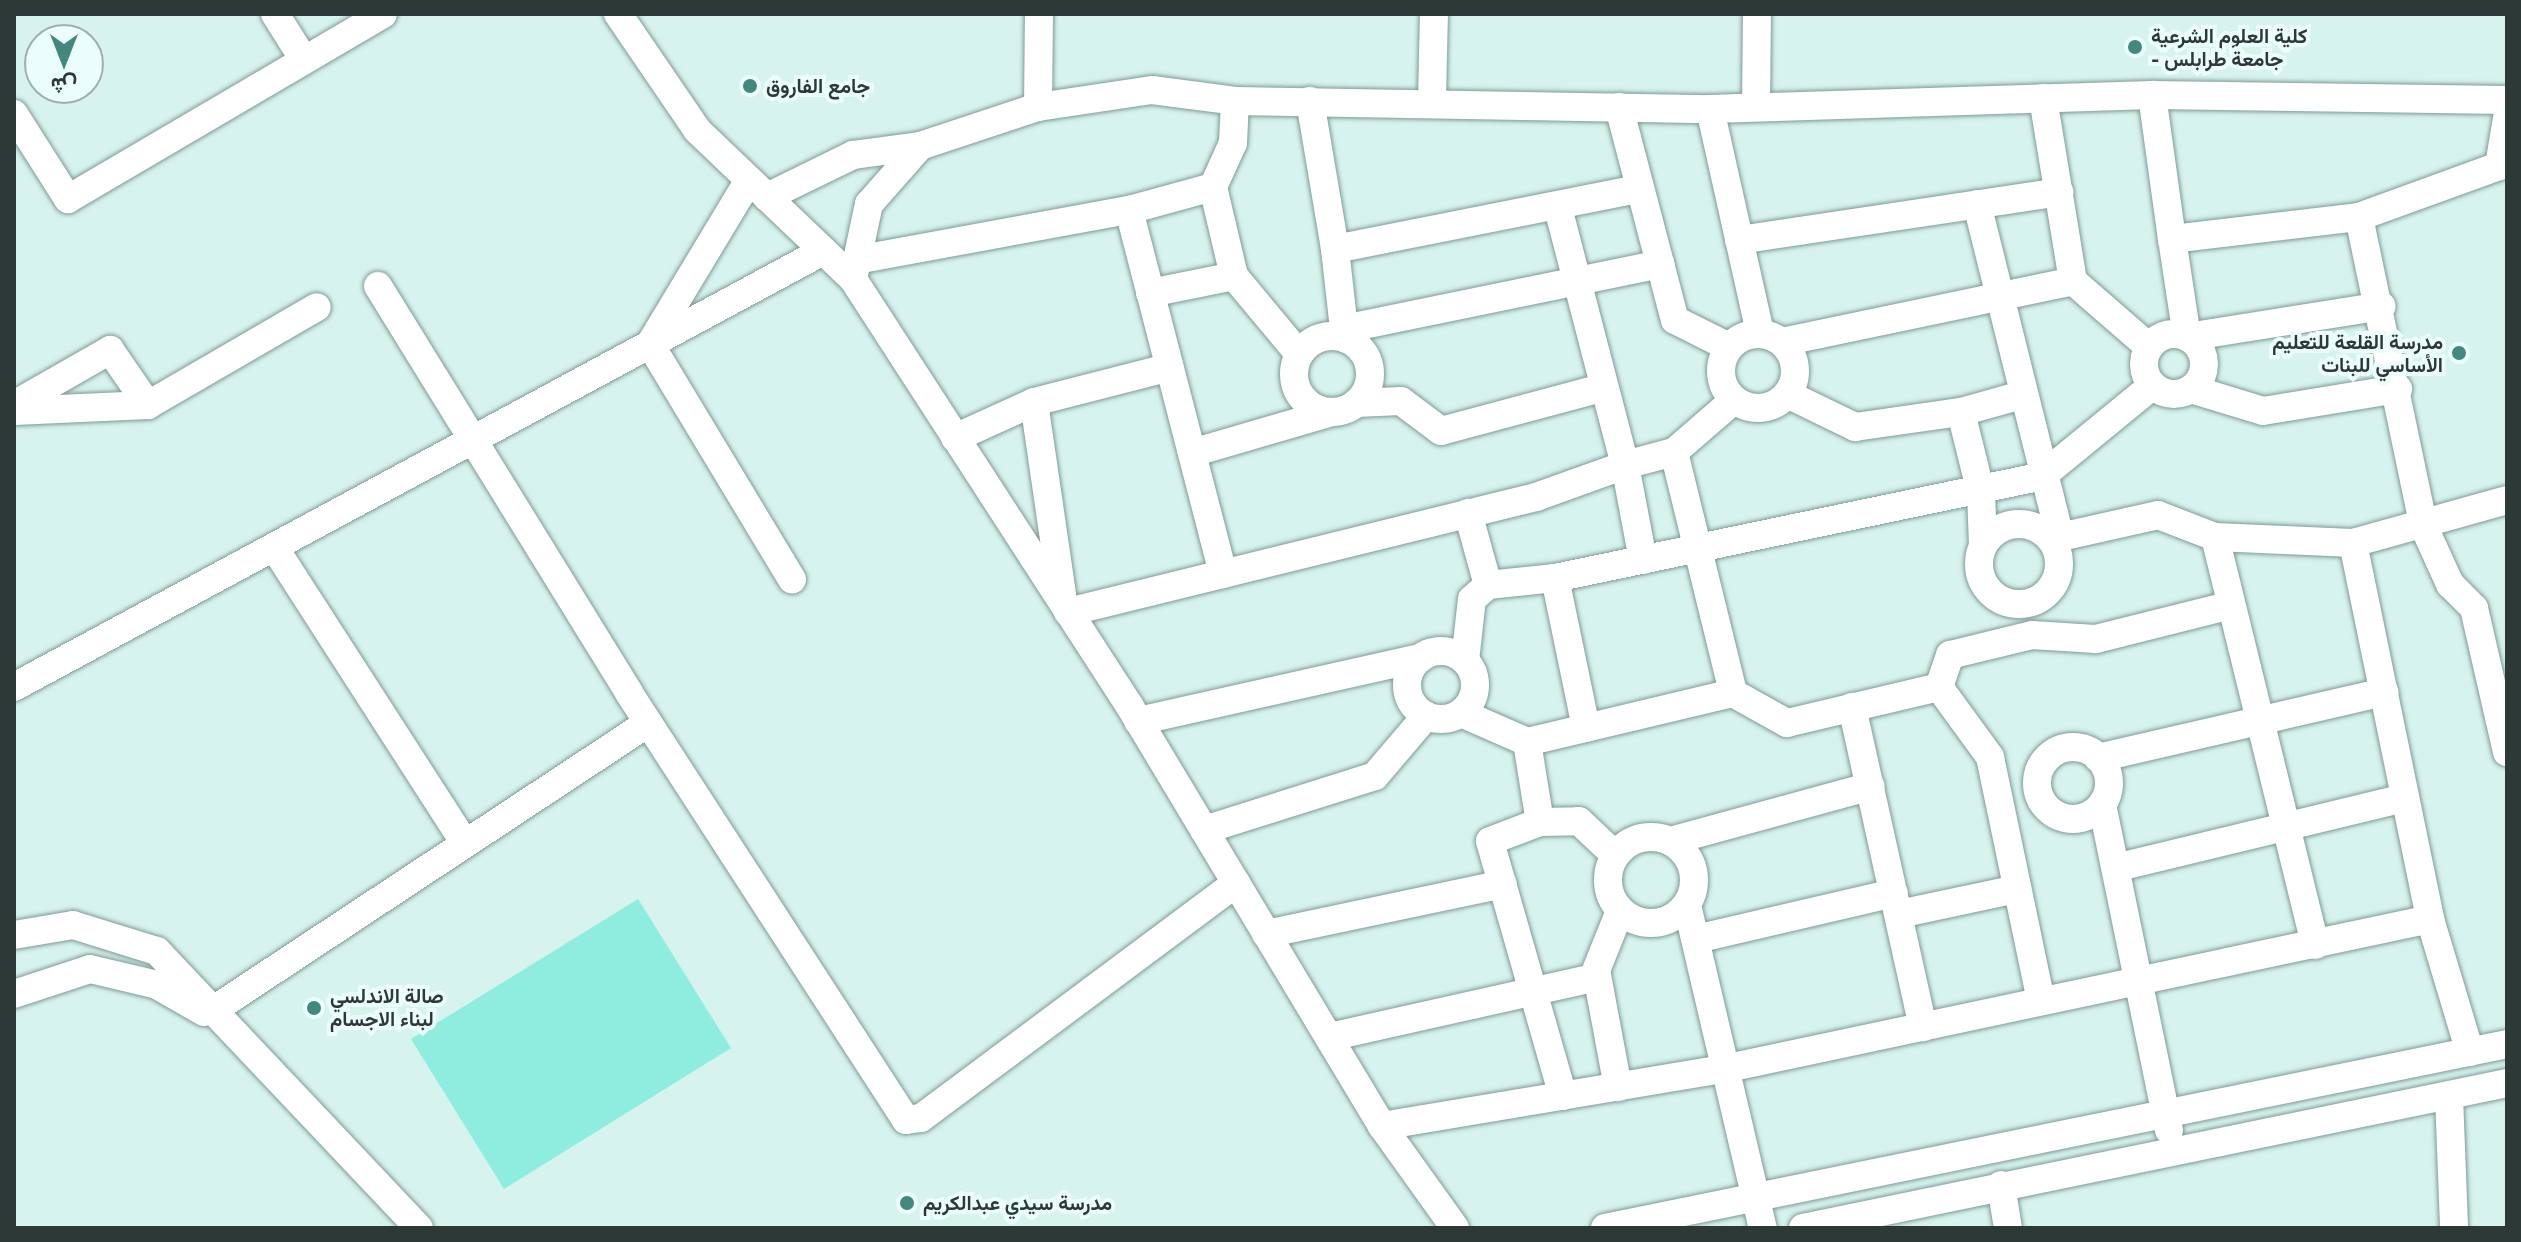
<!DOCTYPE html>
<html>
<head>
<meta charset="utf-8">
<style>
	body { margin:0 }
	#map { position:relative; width:2521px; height:1242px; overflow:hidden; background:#d6f3ee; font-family:Raleway,Vazirmatn,sans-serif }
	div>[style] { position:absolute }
	.green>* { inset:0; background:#8fede0 }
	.roads { filter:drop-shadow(0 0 2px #809b97) drop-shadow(0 0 2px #809b97) }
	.street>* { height:28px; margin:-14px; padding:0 14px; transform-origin:14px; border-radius:14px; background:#fff }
	.street>.ring { margin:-14px; padding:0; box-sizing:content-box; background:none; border:28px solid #fff; border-radius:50% }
	.dots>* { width:22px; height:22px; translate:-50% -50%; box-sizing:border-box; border:4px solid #ecfefb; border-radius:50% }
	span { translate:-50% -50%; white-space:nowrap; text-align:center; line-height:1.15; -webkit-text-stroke:8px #ecfefb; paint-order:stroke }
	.poi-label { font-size:20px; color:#2d3937; font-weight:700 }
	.left { translate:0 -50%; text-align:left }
	.right { translate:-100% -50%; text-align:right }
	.frame { position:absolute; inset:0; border:16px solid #2d3937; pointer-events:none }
	.north { position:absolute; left:24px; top:24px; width:80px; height:80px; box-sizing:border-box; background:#ecfefb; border:2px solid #a0afad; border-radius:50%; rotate:180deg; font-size:22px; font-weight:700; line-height:32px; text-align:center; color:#2d3937 }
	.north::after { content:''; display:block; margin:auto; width:28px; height:36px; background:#42887f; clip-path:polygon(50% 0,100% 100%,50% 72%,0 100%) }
</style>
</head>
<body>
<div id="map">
	<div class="green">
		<i style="clip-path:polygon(638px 899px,731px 1048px,504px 1189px,411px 1039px)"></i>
	</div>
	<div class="roads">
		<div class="street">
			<i style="left:275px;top:14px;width:54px;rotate:57.8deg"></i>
			<i style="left:618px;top:14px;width:140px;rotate:55.7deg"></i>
			<i style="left:697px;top:130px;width:216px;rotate:43.7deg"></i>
			<i style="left:853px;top:279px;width:508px;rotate:57.06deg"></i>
			<i style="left:1129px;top:705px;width:491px;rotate:59deg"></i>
			<i style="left:1382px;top:1126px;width:125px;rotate:54.4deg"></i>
			<i style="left:2152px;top:95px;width:145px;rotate:82.1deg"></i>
			<i style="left:2172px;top:239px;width:188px;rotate:-6.7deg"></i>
			<i style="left:2043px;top:98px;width:185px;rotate:80.7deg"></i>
			<i style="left:2073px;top:281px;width:101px;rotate:41deg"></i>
			<i style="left:1432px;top:100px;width:86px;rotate:-88.7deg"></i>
			<i style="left:1310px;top:101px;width:150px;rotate:80.4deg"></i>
			<i style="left:1335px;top:249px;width:310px;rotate:-11.2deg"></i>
			<i style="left:1756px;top:106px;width:92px;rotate:-89.4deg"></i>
			<i style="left:1038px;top:107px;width:93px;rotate:-89.4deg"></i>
			<i style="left:1619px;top:107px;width:220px;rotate:75.3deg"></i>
			<i style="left:1675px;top:320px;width:60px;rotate:26.6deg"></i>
			<i style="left:1710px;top:109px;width:230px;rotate:77.4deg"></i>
			<i style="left:14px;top:114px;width:101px;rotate:57.6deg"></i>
			<i style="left:68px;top:199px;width:365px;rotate:-30.4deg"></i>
			<i style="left:2507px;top:118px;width:49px;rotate:99.5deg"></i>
			<i style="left:2499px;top:166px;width:149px;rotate:160deg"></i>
			<i style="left:2359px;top:217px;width:317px;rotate:78.2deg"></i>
			<i style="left:2424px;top:527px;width:63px;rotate:65.5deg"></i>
			<i style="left:2450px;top:584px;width:34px;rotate:45deg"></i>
			<i style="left:2474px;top:608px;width:148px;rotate:77.1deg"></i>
			<i style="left:749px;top:180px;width:192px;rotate:121.1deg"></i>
			<i style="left:650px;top:344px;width:275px;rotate:58.9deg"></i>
			<i style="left:1213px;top:187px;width:91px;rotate:76.7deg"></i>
			<i style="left:1234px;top:276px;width:102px;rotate:50.2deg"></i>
			<i style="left:767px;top:197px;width:96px;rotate:-26deg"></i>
			<i style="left:853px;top:155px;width:68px;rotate:-7.7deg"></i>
			<i style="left:1977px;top:204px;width:343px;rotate:76deg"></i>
			<i style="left:1129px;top:210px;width:376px;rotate:75.5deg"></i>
			<i style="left:2172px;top:239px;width:99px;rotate:81.3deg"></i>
			<i style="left:2187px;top:337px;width:197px;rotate:-9deg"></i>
			<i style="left:1739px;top:240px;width:324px;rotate:-8.5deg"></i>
			<i style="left:1335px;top:249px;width:90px;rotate:83.6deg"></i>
			<i style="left:856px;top:260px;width:278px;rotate:-10.4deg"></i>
			<i style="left:1129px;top:210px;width:87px;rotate:-15.3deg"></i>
			<i style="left:1213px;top:187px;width:48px;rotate:-65.6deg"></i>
			<i style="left:1233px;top:143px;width:42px;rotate:-87.3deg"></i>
			<i style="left:853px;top:279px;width:77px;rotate:-78deg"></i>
			<i style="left:869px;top:204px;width:77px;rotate:-48.7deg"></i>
			<i style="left:920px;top:146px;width:124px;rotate:-18.3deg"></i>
			<i style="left:1038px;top:107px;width:115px;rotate:-8.5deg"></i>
			<i style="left:1152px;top:90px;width:84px;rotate:7.5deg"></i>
			<i style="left:1235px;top:101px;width:475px;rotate:1deg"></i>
			<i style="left:1710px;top:109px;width:442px;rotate:-1.8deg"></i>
			<i style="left:2152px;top:95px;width:355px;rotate:0.8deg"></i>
			<i style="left:378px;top:286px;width:478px;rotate:58.3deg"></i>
			<i style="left:629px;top:693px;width:509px;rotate:57.03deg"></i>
			<i style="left:906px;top:1120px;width:15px;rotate:-8deg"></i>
			<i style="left:921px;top:1118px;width:393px;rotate:-36.7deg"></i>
			<i style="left:1150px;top:293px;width:86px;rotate:-11.4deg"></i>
			<i style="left:1344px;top:329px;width:323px;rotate:-11.6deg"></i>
			<i class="ring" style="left:1721px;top:334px;width:46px;height:46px"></i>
			<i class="ring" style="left:2144px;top:334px;width:32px;height:32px"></i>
			<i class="ring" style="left:1294px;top:336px;width:48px;height:48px"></i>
			<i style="left:1782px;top:342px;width:297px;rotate:-11.8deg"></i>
			<i style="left:2191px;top:389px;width:75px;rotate:17deg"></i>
			<i style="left:2263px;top:411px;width:137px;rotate:-9.3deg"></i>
			<i style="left:1787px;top:394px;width:76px;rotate:25.9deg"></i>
			<i style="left:1855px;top:427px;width:107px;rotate:-8.1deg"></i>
			<i style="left:1034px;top:402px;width:195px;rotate:81.7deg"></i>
			<i style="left:1356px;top:403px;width:45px;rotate:-2.5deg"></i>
			<i style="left:1401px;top:401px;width:50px;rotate:36.9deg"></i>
			<i style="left:1441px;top:431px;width:166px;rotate:-15deg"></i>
			<i style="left:14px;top:405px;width:111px;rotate:-29.8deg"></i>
			<i style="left:110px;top:350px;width:67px;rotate:55.4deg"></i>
			<i style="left:14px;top:411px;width:134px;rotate:-2.6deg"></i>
			<i style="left:148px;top:405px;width:195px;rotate:-30.1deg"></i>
			<i style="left:955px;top:438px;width:87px;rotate:-24.5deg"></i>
			<i style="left:1034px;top:402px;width:140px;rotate:-14.4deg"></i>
			<i style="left:1674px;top:452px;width:248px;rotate:76.2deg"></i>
			<i style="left:1192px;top:453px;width:146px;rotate:-16.3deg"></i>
			<i style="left:1468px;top:513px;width:75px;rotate:74.5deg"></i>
			<i class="ring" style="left:1979px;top:524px;width:52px;height:52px"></i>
			<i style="left:2215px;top:537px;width:420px;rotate:76.2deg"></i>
			<i style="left:2051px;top:539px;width:110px;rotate:-12.6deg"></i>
			<i style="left:2158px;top:515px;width:61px;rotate:21.1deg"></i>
			<i style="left:2215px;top:537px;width:138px;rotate:2.5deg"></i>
			<i style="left:2353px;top:543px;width:160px;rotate:-15.6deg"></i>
			<i style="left:2353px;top:543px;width:384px;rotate:78.4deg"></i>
			<i style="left:1983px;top:545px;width:52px;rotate:-92.2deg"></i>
			<i style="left:1981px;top:493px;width:83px;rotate:-103.9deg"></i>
			<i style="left:1961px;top:412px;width:63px;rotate:-15.6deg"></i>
			<i style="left:274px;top:547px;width:352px;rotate:57.2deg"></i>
			<i style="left:1643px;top:560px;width:97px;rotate:-100.7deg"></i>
			<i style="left:1625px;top:465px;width:51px;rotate:-14.9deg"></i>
			<i style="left:1674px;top:452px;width:79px;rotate:-40.9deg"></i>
			<i style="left:1555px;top:578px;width:153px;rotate:78.3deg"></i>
			<i style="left:1068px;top:612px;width:482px;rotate:-13.8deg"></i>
			<i style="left:1536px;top:497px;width:95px;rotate:-19.8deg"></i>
			<i style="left:1625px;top:465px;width:267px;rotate:-104.6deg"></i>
			<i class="ring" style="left:1407px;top:651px;width:40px;height:40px"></i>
			<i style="left:1465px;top:661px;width:62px;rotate:-83.6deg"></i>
			<i style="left:1472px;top:599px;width:21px;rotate:-41deg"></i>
			<i style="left:1488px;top:585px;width:67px;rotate:-6deg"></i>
			<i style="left:1555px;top:578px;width:498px;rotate:-11.8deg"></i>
			<i style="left:2042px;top:476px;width:142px;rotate:-39.3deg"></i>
			<i style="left:14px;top:687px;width:919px;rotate:-28.32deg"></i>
			<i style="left:1939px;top:687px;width:87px;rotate:53.9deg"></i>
			<i style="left:1990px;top:757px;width:249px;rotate:78.2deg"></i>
			<i style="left:1939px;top:687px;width:34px;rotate:-71deg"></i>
			<i style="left:1950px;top:655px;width:84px;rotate:-13.7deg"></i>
			<i style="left:2032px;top:635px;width:64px;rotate:3.6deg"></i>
			<i style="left:2096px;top:639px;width:139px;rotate:-14.1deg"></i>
			<i style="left:1852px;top:707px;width:328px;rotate:77.5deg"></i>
			<i style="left:1461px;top:713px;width:72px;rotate:23.7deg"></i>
			<i style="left:1527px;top:742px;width:212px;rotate:-13.4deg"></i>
			<i style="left:1733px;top:693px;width:62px;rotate:29.1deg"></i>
			<i style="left:1787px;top:723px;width:156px;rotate:-13.3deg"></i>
			<i style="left:1138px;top:721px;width:290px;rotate:-12.6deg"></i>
			<i style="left:1527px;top:742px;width:81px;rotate:80.8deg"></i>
			<i class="ring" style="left:2037px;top:747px;width:44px;height:44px"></i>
			<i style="left:2098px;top:758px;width:294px;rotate:-13deg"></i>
			<i style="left:2102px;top:804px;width:333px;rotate:78.4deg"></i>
			<i style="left:1204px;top:830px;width:179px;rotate:-17.5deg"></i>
			<i style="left:1375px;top:776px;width:79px;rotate:-49.6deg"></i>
			<i class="ring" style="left:1608px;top:837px;width:58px;height:58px"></i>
			<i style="left:1670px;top:841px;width:208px;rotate:-15.3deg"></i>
			<i style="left:2119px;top:867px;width:294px;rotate:-13.6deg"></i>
			<i style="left:1687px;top:905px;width:332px;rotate:76.8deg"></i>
			<i style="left:1899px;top:914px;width:121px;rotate:-12deg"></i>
			<i style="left:1266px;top:934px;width:242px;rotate:-11.9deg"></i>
			<i style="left:14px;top:935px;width:60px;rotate:-9.6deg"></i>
			<i style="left:73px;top:925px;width:88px;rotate:17.2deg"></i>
			<i style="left:157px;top:951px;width:381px;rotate:46.6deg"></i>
			<i style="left:1696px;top:939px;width:203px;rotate:-13.1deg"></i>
			<i style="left:1597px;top:975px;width:114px;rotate:79.4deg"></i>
			<i style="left:14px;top:994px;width:80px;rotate:-18.2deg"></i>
			<i style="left:90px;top:969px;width:69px;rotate:13.4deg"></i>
			<i style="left:157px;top:985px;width:54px;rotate:29.9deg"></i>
			<i style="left:218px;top:1007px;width:515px;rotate:-33.44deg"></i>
			<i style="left:1329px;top:1037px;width:271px;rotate:-12.6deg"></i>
			<i style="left:1593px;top:978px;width:72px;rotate:-68.1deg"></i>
			<i style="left:1563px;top:1096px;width:265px;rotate:-106deg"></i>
			<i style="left:1490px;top:841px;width:53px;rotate:-20.8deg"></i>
			<i style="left:1540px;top:822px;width:39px;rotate:-1deg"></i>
			<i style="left:1579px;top:821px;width:50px;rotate:43.4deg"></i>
			<i style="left:2449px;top:1096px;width:132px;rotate:87.8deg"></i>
			<i style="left:1382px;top:1126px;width:351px;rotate:-9.5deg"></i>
			<i style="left:1728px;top:1068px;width:718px;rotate:-11.98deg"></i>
			<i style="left:2430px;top:919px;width:139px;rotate:73.3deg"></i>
			<i style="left:2001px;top:1185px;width:44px;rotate:80.8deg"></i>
			<i style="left:1605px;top:1228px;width:921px;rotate:-11.53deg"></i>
			<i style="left:1803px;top:1228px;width:719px;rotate:-11.64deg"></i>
		</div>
	</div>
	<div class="dots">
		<i style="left:2135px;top:47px;background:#42887f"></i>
		<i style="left:750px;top:86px;background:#42887f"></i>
		<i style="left:2459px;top:353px;background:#42887f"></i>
		<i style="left:314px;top:1008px;background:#42887f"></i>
		<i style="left:907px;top:1203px;background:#42887f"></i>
	</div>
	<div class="poi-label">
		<span class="left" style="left:2151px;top:48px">كلية العلوم الشرعية<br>- جامعة طرابلس</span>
		<span class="left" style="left:766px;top:86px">جامع الفاروق</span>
		<span class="right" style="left:2443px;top:354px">مدرسة القلعة للتعليم<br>الأساسي للبنات</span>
		<span class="left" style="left:330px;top:1008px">صالة الاندلسي<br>لبناء الاجسام</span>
		<span class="left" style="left:923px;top:1203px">مدرسة سيدي عبدالكريم</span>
	</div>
	<div class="frame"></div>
	<div class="north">ش</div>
</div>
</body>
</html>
